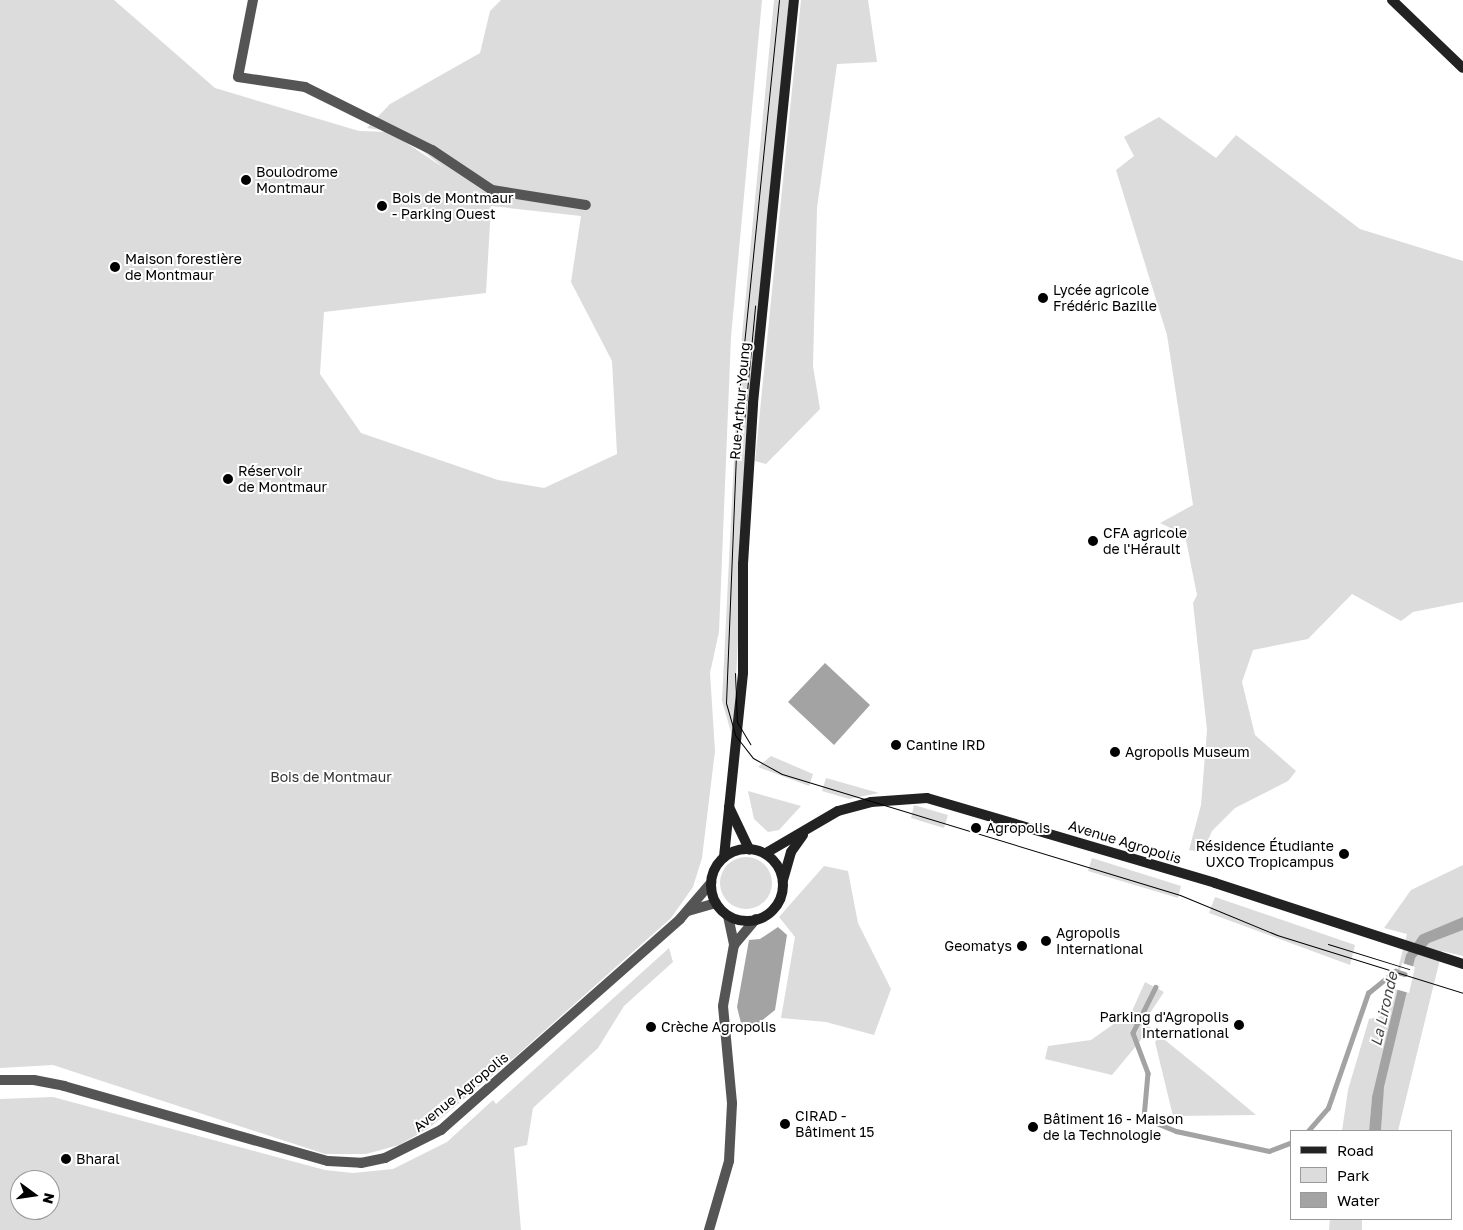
<!DOCTYPE html>
<html>
<head>
<meta charset="utf-8">
<style>
	body { margin:0 }
	#map { position:relative; width:1463px; height:1230px; overflow:hidden; background:#fff; font-family:"Golos Text",sans-serif }
	div>[style] { position:absolute }
	.green>* { inset:0; background:#dcdcdc }
	.round { border-radius:50% }
	.water>* { inset:0; background:#a3a3a3 }
	.pier>* { inset:0; background:#fff }
	.stream>* { height:4.5px; margin:-2.25px; padding:0 2.25px; transform-origin:2.25px; border-radius:2.25px; background:#a3a3a3 }
	.street>* { height:10px; margin:-5px; padding:0 5px; transform-origin:5px; border-radius:5px; background:#555 }
	.secondary>* { height:10px; margin:-5px; padding:0 5px; transform-origin:5px; border-radius:5px; background:#222 }
	.secondary>.ring { margin:-5px; padding:0; box-sizing:content-box; background:none; border:10px solid #222; border-radius:50% }
	.tram>* { height:1px; margin:-0.5px; padding:0 0.5px; transform-origin:0.5px; border-radius:0.5px; background:#000 }
	.dots>* { width:14px; height:14px; translate:-50% -50%; box-sizing:border-box; border:2px solid #fff; border-radius:50% }
	span { translate:-50% -50%; white-space:nowrap; text-align:center; line-height:1.15; -webkit-text-stroke:4px #fff; paint-order:stroke }
	.poi-label { font-size:14px; color:#000 }
	.left { translate:0 -50%; text-align:left }
	.right { translate:-100% -50%; text-align:right }
	.street-label { font-size:14px; color:#000 }
	.park-label { font-size:14px; color:#333 }
	.water-label { font-size:15px; color:#444; font-style:italic }
	.legend { position:absolute; left:1290px; top:1130px; width:162px; height:90px; box-sizing:border-box; background:#fff; border:1px solid #999; margin:0; padding:6px 9px; list-style:none; font-size:15px; color:#000 }
	.legend li { display:flex; align-items:center; gap:10px; height:25px }
	.legend b { width:25px; border:1px solid #999 }
	.north { position:absolute; left:10px; top:1170px; width:50px; height:50px; box-sizing:border-box; background:#fff; border:1px solid #999; border-radius:50%; rotate:104deg; font-size:14px; font-weight:700; line-height:20px; text-align:center; color:#000 }
	.north::after { content:''; display:block; margin:auto; width:18px; height:22px; background:#000; clip-path:polygon(50% 0,100% 100%,50% 72%,0 100%) }
</style>
</head>
<body>
<div id="map">
	<div class="green">
		<i style="clip-path:polygon(evenodd,0 0,114px 0,215px 88px,359px 131px,390px 132px,444px 168px,388px 123px,381px 130px,367px 128px,390px 104px,480px 53px,490px 11px,501px 0,762px 0,731px 337px,719px 632px,710px 673px,715px 751px,702px 858px,693px 887px,671px 918px,516px 1056px,429px 1128px,399px 1145px,366px 1154px,325px 1154px,53px 1065px,0 1068px,0 0,491px 206px,581px 216px,571px 282px,612px 361px,617px 454px,544px 488px,498px 480px,361px 433px,320px 374px,324px 312px,486px 293px,491px 206px)"></i>
		<i style="clip-path:polygon(774px 0,789px 0,751px 380px,733px 739px,722px 701px,738px 378px)"></i>
		<i style="clip-path:polygon(801px 0,868px 0,877px 62px,837px 64px,817px 208px,813px 366px,820px 409px,766px 464px,755px 461px)"></i>
		<i style="clip-path:polygon(1159px 117px,1216px 158px,1236px 135px,1360px 229px,1463px 261px,1463px 602px,1413px 612px,1401px 621px,1352px 594px,1308px 639px,1253px 650px,1242px 682px,1255px 735px,1296px 771px,1288px 781px,1235px 808px,1212px 831px,1203px 852px,1189px 850px,1201px 805px,1207px 730px,1193px 603px,1197px 595px,1185px 535px,1160px 523px,1193px 505px,1167px 335px,1116px 170px,1134px 156px,1124px 137px)"></i>
		<i style="clip-path:polygon(771px 756px,813px 774px,809px 786px,758px 767px)"></i>
		<i style="clip-path:polygon(826px 778px,879px 793px,849px 799px,822px 791px)"></i>
		<i style="clip-path:polygon(748px 791px,801px 806px,779px 830px,768px 832px,754px 819px)"></i>
		<i style="clip-path:polygon(914px 805px,948px 815px,944px 828px,911px 818px)"></i>
		<i class="round" style="left:720px;top:857px;width:52px;height:52px"></i>
		<i style="clip-path:polygon(1092px 858px,1181px 886px,1178px 898px,1088px 871px)"></i>
		<i style="clip-path:polygon(1463px 865px,1463px 956px,1442px 951px,1398px 1131px,1381px 1131px,1383px 1099px,1372px 1097px,1369px 1131px,1342px 1131px,1348px 1090px,1369px 1019px,1386px 1015px,1407px 934px,1384px 928px,1411px 890px)"></i>
		<i style="clip-path:polygon(824px 866px,848px 871px,858px 923px,891px 989px,874px 1035px,826px 1022px,781px 1018px,795px 937px,779px 917px)"></i>
		<i style="clip-path:polygon(1215px 897px,1355px 945px,1350px 965px,1209px 913px)"></i>
		<i style="clip-path:polygon(evenodd,669px 948px,673px 962px,624px 1006px,598px 1048px,533px 1108px,527px 1145px,514px 1148px,521px 1230px,0 1230px,0 1099px,53px 1097px,325px 1170px,353px 1173px,393px 1169px,447px 1142px,493px 1100px,496px 1104px,669px 948px,20px 1180px,50px 1180px,50px 1210px,20px 1210px,20px 1180px)"></i>
		<i style="clip-path:polygon(1145px 982px,1164px 992px,1144px 1022px,1151px 1028px,1112px 1075px,1045px 1059px,1048px 1046px,1091px 1040px,1115px 1023px,1132px 1011px)"></i>
		<i style="clip-path:polygon(1160px 1036px,1213px 1079px,1256px 1115px,1173px 1116px,1155px 1042px)"></i>
		<i style="clip-path:polygon(1330px 1219px,1362px 1219px,1362px 1230px,1329px 1230px)"></i>
	</div>
	<div class="water">
		<i style="clip-path:polygon(825px 663px,870px 705px,834px 745px,788px 702px)"></i>
		<i style="clip-path:polygon(1463px 917px,1463px 930px,1429px 943px,1415px 958px,1384px 1087px,1381px 1131px,1369px 1131px,1372px 1097px,1406px 955px,1420px 935px)"></i>
		<i style="clip-path:polygon(778px 927px,787px 935px,775px 1010px,744px 1035px,737px 1007px,749px 940px,760px 939px)"></i>
	</div>
	<div class="pier">
		<i style="clip-path:polygon(1402px 963px,1415px 967px,1409px 993px,1395px 989px)"></i>
	</div>
	<div class="stream">
		<i style="left:1156px;top:987px;width:51px;rotate:116.6deg"></i>
		<i style="left:1133px;top:1033px;width:43px;rotate:69.4deg"></i>
		<i style="left:1148px;top:1073px;width:45px;rotate:95.1deg"></i>
		<i style="left:1144px;top:1118px;width:35px;rotate:22deg"></i>
		<i style="left:1176px;top:1131px;width:95px;rotate:12.1deg"></i>
		<i style="left:1269px;top:1151px;width:25px;rotate:-21deg"></i>
		<i style="left:1308px;top:1131px;width:30px;rotate:-49deg"></i>
		<i style="left:1328px;top:1108px;width:122px;rotate:-70.8deg"></i>
		<i style="left:1368px;top:993px;width:35px;rotate:-39deg"></i>
		<i style="left:1395px;top:971px;width:10px;rotate:17deg"></i>
	</div>
	<div class="street">
		<i style="left:253px;top:0;width:78px;rotate:101deg"></i>
		<i style="left:238px;top:77px;width:68px;rotate:8.5deg"></i>
		<i style="left:305px;top:87px;width:142px;rotate:26.4deg"></i>
		<i style="left:432px;top:150px;width:72px;rotate:33.7deg"></i>
		<i style="left:492px;top:190px;width:95px;rotate:9.1deg"></i>
		<i style="left:688px;top:911px;width:29px;rotate:-16deg"></i>
		<i style="left:728px;top:916px;width:30px;rotate:78deg"></i>
		<i style="left:0;top:1080px;width:34px"></i>
		<i style="left:34px;top:1080px;width:31px;rotate:11deg"></i>
		<i style="left:64px;top:1086px;width:274px;rotate:15.9deg"></i>
		<i style="left:328px;top:1161px;width:33px;rotate:3deg"></i>
		<i style="left:361px;top:1163px;width:25px;rotate:-12deg"></i>
		<i style="left:385px;top:1158px;width:63px;rotate:-26.6deg"></i>
		<i style="left:441px;top:1130px;width:319px;rotate:-41.4deg"></i>
		<i style="left:680px;top:919px;width:48px;rotate:-49.3deg"></i>
		<i style="left:709px;top:1230px;width:72px;rotate:-73.8deg"></i>
		<i style="left:729px;top:1161px;width:58px;rotate:-87deg"></i>
		<i style="left:732px;top:1103px;width:97px;rotate:-95.3deg"></i>
		<i style="left:723px;top:1006px;width:62px;rotate:-79.8deg"></i>
		<i style="left:734px;top:945px;width:34px;rotate:-50deg"></i>
	</div>
	<div class="secondary">
		<i style="left:1392px;top:0;width:98px;rotate:43.8deg"></i>
		<i style="left:729px;top:807px;width:47px;rotate:64.5deg"></i>
		<i class="ring" style="left:711px;top:849px;width:62px;height:62px"></i>
		<i style="left:766px;top:853px;width:83px;rotate:-30.3deg"></i>
		<i style="left:838px;top:811px;width:34px;rotate:-15deg"></i>
		<i style="left:871px;top:802px;width:56px;rotate:-4.1deg"></i>
		<i style="left:927px;top:798px;width:300px;rotate:16.4deg"></i>
		<i style="left:1215px;top:883px;width:261px;rotate:18.1deg"></i>
		<i style="left:724px;top:857px;width:185px;rotate:-84.1deg"></i>
		<i style="left:743px;top:673px;width:109px;rotate:-90deg"></i>
		<i style="left:743px;top:564px;width:161px;rotate:-86.4deg"></i>
		<i style="left:753px;top:403px;width:405px;rotate:-84.2deg"></i>
		<i style="left:783px;top:880px;width:29px;rotate:-74deg"></i>
		<i style="left:791px;top:852px;width:21px;rotate:-55deg"></i>
	</div>
	<div class="tram">
		<i style="left:779px;top:0;width:406px;rotate:95.8deg"></i>
		<i style="left:738px;top:404px;width:299px;rotate:92.3deg"></i>
		<i style="left:726px;top:703px;width:33px;rotate:74deg"></i>
		<i style="left:735px;top:735px;width:29px;rotate:52deg"></i>
		<i style="left:753px;top:758px;width:33px;rotate:29deg"></i>
		<i style="left:782px;top:774px;width:416px;rotate:16.9deg"></i>
		<i style="left:1180px;top:895px;width:105px;rotate:22.4deg"></i>
		<i style="left:1277px;top:935px;width:195px;rotate:17.3deg"></i>
		<i style="left:744px;top:423px;width:118px;rotate:-84.6deg"></i>
		<i style="left:735px;top:673px;width:49px;rotate:87.7deg"></i>
		<i style="left:737px;top:722px;width:26px;rotate:59deg"></i>
		<i style="left:1328px;top:944px;width:85px;rotate:17.2deg"></i>
	</div>
	<div class="dots">
		<i style="left:246px;top:180px;background:#000"></i>
		<i style="left:382px;top:206px;background:#000"></i>
		<i style="left:115px;top:267px;background:#000"></i>
		<i style="left:1043px;top:298px;background:#000"></i>
		<i style="left:228px;top:479px;background:#000"></i>
		<i style="left:1093px;top:541px;background:#000"></i>
		<i style="left:896px;top:745px;background:#000"></i>
		<i style="left:1115px;top:752px;background:#000"></i>
		<i style="left:976px;top:828px;background:#000"></i>
		<i style="left:1344px;top:854px;background:#000"></i>
		<i style="left:1046px;top:941px;background:#000"></i>
		<i style="left:1022px;top:946px;background:#000"></i>
		<i style="left:1239px;top:1025px;background:#000"></i>
		<i style="left:651px;top:1027px;background:#000"></i>
		<i style="left:785px;top:1124px;background:#000"></i>
		<i style="left:1033px;top:1127px;background:#000"></i>
		<i style="left:66px;top:1159px;background:#000"></i>
	</div>
	<div class="poi-label">
		<span class="left" style="left:256px;top:180px">Boulodrome<br>Montmaur</span>
		<span class="left" style="left:392px;top:206px">Bois de Montmaur<br>- Parking Ouest</span>
		<span class="left" style="left:125px;top:267px">Maison forestière<br>de Montmaur</span>
		<span class="left" style="left:1053px;top:298px">Lycée agricole<br>Frédéric Bazille</span>
		<span class="left" style="left:238px;top:479px">Réservoir<br>de Montmaur</span>
		<span class="left" style="left:1103px;top:541px">CFA agricole<br>de l'Hérault</span>
		<span class="left" style="left:906px;top:745px">Cantine IRD</span>
		<span class="left" style="left:1125px;top:752px">Agropolis Museum</span>
		<span class="left" style="left:986px;top:828px">Agropolis</span>
		<span class="right" style="left:1334px;top:854px">Résidence Étudiante<br>UXCO Tropicampus</span>
		<span class="left" style="left:1056px;top:941px">Agropolis<br>International</span>
		<span class="right" style="left:1012px;top:946px">Geomatys</span>
		<span class="right" style="left:1229px;top:1025px">Parking d'Agropolis<br>International</span>
		<span class="left" style="left:661px;top:1027px">Crèche Agropolis</span>
		<span class="left" style="left:795px;top:1124px">CIRAD -<br>Bâtiment 15</span>
		<span class="left" style="left:1043px;top:1127px">Bâtiment 16 - Maison<br>de la Technologie</span>
		<span class="left" style="left:76px;top:1159px">Bharal</span>
	</div>
	<div class="street-label">
		<span style="left:740px;top:401px;rotate:-85deg">Rue Arthur Young</span>
		<span style="left:1125px;top:842px;rotate:17deg">Avenue Agropolis</span>
		<span style="left:461px;top:1092px;rotate:-39deg">Avenue Agropolis</span>
	</div>
	<div class="park-label">
		<span style="left:331px;top:777px">Bois de Montmaur</span>
	</div>
	<div class="water-label">
		<span style="left:1384px;top:1009px;rotate:-77deg">La Lironde</span>
	</div>
	<ul class="legend">
	<li><b style="height:6px;background:#222"></b>Road</li>
	<li><b style="height:14px;background:#dcdcdc"></b>Park</li>
	<li><b style="height:14px;background:#a3a3a3"></b>Water</li>
	</ul>
	<div class="north">N</div>
</div>
</body>
</html>
